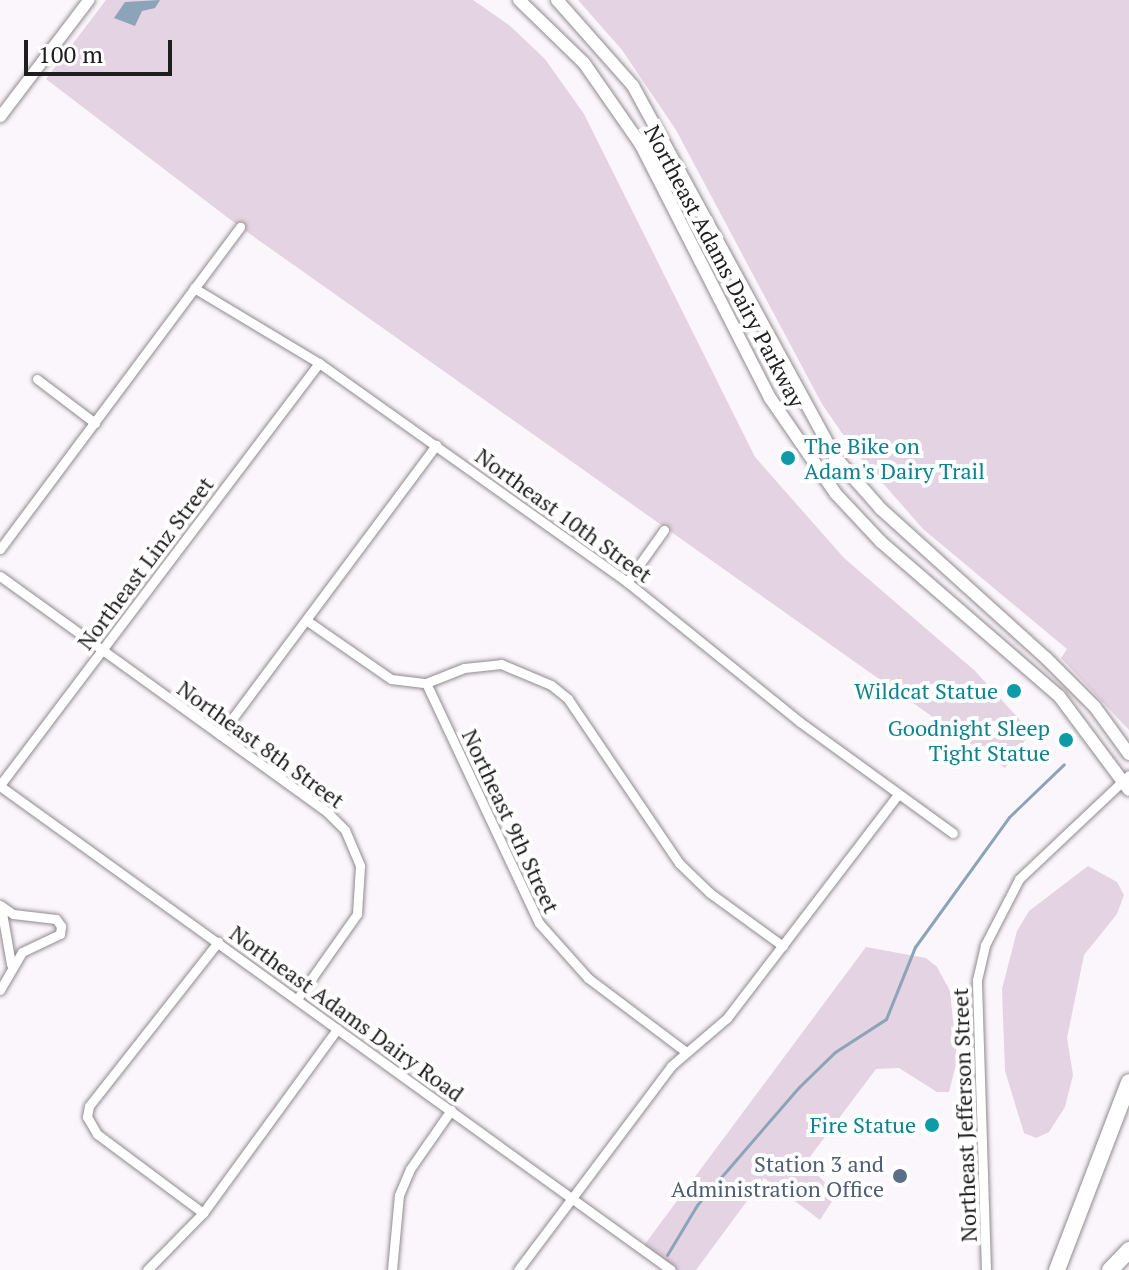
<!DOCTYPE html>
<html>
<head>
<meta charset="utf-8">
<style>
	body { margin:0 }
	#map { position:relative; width:1129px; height:1270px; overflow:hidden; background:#fbf6fb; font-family:"PT Serif",serif }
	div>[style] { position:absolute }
	.green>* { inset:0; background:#e4d3e2 }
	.water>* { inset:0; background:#8ba4b8 }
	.stream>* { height:3px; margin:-1.5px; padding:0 1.5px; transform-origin:1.5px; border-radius:1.5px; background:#8ba4b8 }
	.roads { filter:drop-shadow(0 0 2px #908b8f) drop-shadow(0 0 2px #908b8f) }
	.minor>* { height:9px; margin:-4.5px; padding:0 4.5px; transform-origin:4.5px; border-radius:4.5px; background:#fff }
	.tertiary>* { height:11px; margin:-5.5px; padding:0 5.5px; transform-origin:5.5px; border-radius:5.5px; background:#fff }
	.secondary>* { height:12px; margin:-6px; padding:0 6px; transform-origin:6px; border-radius:6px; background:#fff }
	.motorway>* { height:16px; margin:-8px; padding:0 8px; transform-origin:8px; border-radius:8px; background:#fff }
	.dots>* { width:22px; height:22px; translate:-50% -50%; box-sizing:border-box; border:4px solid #fff; border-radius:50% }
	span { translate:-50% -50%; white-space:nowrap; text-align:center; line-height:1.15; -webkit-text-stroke:8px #fff; paint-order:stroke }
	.street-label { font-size:22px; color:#1f1d1f }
	.culture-label { font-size:22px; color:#0d838f }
	.left { translate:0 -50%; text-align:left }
	.right { translate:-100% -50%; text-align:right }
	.service-label { font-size:22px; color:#4e5e75 }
	.scale { position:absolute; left:24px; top:40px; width:148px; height:36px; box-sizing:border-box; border:4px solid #1f1d1f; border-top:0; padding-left:10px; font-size:24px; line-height:28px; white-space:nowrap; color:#1f1d1f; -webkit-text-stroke:6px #fff; paint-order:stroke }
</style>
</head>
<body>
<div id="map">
	<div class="green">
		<i style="clip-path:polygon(106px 0,473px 0,509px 25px,545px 59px,584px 114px,755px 457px,844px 558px,974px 670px,1031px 732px,1005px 768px,240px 227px,46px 79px)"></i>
		<i style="clip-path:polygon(578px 0,1129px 0,1129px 730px,1061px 658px,1067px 649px,923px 529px,853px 449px,822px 404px,676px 130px,622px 50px)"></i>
		<i style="clip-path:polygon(1088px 866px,1117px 882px,1124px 895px,1117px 914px,1084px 955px,1067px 1038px,1073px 1075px,1065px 1107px,1049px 1132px,1036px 1138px,1024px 1133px,1005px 1071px,1002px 989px,1017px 931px,1029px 911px)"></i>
		<i style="clip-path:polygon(866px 947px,926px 958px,937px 967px,950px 991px,957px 1060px,949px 1092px,937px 1092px,899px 1068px,876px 1069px,806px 1162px,836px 1195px,820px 1220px,764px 1178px,696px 1270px,671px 1270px,642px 1248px)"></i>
	</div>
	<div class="water">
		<i style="clip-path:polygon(160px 0,155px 8px,142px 11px,135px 26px,114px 18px,125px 2px)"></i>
	</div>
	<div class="stream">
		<i style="left:667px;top:1255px;width:58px;rotate:-59deg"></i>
		<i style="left:697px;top:1205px;width:156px;rotate:-49.2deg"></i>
		<i style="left:799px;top:1087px;width:50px;rotate:-44.2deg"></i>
		<i style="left:835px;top:1052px;width:61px;rotate:-32.9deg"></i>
		<i style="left:886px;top:1019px;width:78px;rotate:-68.1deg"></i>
		<i style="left:915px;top:947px;width:160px;rotate:-54.1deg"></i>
		<i style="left:1009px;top:817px;width:76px;rotate:-43.9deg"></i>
	</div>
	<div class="roads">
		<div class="minor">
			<i style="left:194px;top:288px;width:146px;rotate:31deg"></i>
			<i style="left:319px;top:363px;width:378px;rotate:35.4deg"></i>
			<i style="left:627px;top:582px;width:223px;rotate:39deg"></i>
			<i style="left:800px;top:722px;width:189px;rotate:36deg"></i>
			<i style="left:37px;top:379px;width:73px;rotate:37.2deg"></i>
			<i style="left:0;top:549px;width:402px;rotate:-53.3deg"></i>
			<i style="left:0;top:576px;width:403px;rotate:35.8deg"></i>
			<i style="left:327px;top:812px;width:25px;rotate:45deg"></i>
			<i style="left:345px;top:830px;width:39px;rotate:67deg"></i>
			<i style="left:360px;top:866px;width:48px;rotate:93.6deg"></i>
			<i style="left:357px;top:914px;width:104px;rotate:125.2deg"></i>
			<i style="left:627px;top:582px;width:64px;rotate:-54.6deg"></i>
			<i style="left:306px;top:620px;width:103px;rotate:34.8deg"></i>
			<i style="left:391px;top:679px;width:35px;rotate:7deg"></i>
			<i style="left:426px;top:683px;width:41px;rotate:-21.5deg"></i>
			<i style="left:464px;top:668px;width:37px;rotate:-6deg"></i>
			<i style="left:501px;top:664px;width:54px;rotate:22.8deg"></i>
			<i style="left:551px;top:685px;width:22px;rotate:39deg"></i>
			<i style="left:568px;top:699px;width:198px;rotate:55.9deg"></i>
			<i style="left:679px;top:863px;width:43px;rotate:44.1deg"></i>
			<i style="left:710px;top:893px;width:90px;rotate:36deg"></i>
			<i style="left:426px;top:683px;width:265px;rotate:64.8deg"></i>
			<i style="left:539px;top:923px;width:74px;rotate:48.3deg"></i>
			<i style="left:588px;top:978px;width:121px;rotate:37deg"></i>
			<i style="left:220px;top:735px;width:362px;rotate:-53.3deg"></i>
			<i style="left:0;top:785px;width:529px;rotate:-52.91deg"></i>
			<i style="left:0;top:786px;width:827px;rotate:35.8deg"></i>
			<i style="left:0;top:905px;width:16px;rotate:35deg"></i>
			<i style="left:13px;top:914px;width:43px;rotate:6.6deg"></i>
			<i style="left:56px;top:919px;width:9px;rotate:54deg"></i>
			<i style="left:61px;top:926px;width:8px;rotate:97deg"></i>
			<i style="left:60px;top:934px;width:42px;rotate:154.7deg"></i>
			<i style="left:22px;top:952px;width:44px;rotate:120.1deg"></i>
			<i style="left:1px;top:907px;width:58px;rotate:80deg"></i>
			<i style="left:203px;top:1213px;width:132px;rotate:-143.3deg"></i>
			<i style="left:97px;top:1134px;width:20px;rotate:-120deg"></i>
			<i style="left:87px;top:1117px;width:11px;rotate:-80deg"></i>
			<i style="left:89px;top:1106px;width:209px;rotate:-51.8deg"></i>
			<i style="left:147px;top:1270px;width:80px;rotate:-45.5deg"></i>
			<i style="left:203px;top:1213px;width:228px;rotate:-53.9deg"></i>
			<i style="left:392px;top:1270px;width:75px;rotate:-84.7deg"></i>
			<i style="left:399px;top:1195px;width:28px;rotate:-67deg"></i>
			<i style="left:410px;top:1169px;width:72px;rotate:-55.2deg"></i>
			<i style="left:518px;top:1270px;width:255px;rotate:-53.1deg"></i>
			<i style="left:671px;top:1066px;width:74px;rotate:-40.6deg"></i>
			<i style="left:727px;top:1018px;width:282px;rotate:-52.6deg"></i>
			<i style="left:986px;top:1270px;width:290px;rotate:-91.8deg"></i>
			<i style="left:977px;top:980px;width:36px;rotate:-77deg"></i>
			<i style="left:985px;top:945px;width:74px;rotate:-62.7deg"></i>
			<i style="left:1019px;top:879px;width:151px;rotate:-43.4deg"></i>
		</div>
		<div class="tertiary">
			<i style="left:0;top:116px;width:146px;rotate:-52.8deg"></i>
		</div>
		<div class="secondary">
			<i style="left:519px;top:0;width:91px;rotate:44.1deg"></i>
			<i style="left:584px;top:63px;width:100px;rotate:55.2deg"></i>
			<i style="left:641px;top:145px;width:284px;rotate:63deg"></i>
			<i style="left:770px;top:398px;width:116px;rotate:55.5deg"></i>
			<i style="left:836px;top:494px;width:66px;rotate:46.8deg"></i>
			<i style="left:881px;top:542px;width:235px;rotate:40.9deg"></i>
			<i style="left:1059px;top:696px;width:117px;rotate:53.3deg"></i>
			<i style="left:557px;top:0;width:115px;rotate:48.5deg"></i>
			<i style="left:633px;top:86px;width:424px;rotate:61.4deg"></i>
			<i style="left:836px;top:458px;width:68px;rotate:48.6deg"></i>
			<i style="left:881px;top:509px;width:222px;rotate:42.1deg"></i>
			<i style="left:1046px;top:658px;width:69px;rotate:45deg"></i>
			<i style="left:1095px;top:707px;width:58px;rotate:54.1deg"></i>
		</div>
		<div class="motorway">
			<i style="left:1057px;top:1270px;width:201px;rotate:-69deg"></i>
			<i style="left:1110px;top:1270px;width:28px;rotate:-46deg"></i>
		</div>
	</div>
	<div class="dots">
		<i style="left:788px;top:458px;background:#0f9aa8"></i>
		<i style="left:1014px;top:691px;background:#0f9aa8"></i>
		<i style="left:1066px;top:740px;background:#0f9aa8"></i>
		<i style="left:932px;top:1125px;background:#0f9aa8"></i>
		<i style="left:900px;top:1176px;background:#5c6f8a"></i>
	</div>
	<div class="street-label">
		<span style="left:725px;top:266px;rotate:62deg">Northeast Adams Dairy Parkway</span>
		<span style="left:564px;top:515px;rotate:36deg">Northeast 10th Street</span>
		<span style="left:145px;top:563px;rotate:-53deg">Northeast Linz Street</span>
		<span style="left:261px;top:744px;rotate:36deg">Northeast 8th Street</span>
		<span style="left:511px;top:821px;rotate:65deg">Northeast 9th Street</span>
		<span style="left:347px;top:1013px;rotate:36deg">Northeast Adams Dairy Road</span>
		<span style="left:964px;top:1115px;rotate:-92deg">Northeast Jefferson Street</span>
	</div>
	<div class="culture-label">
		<span class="left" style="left:804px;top:458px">The Bike on<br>Adam's Dairy Trail</span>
		<span class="right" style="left:998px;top:691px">Wildcat Statue</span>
		<span class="right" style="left:1050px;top:740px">Goodnight Sleep<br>Tight Statue</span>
		<span class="right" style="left:916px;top:1125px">Fire Statue</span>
	</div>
	<div class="service-label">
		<span class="right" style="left:884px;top:1176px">Station 3 and<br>Administration Office</span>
	</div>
	<div class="scale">100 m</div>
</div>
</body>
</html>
